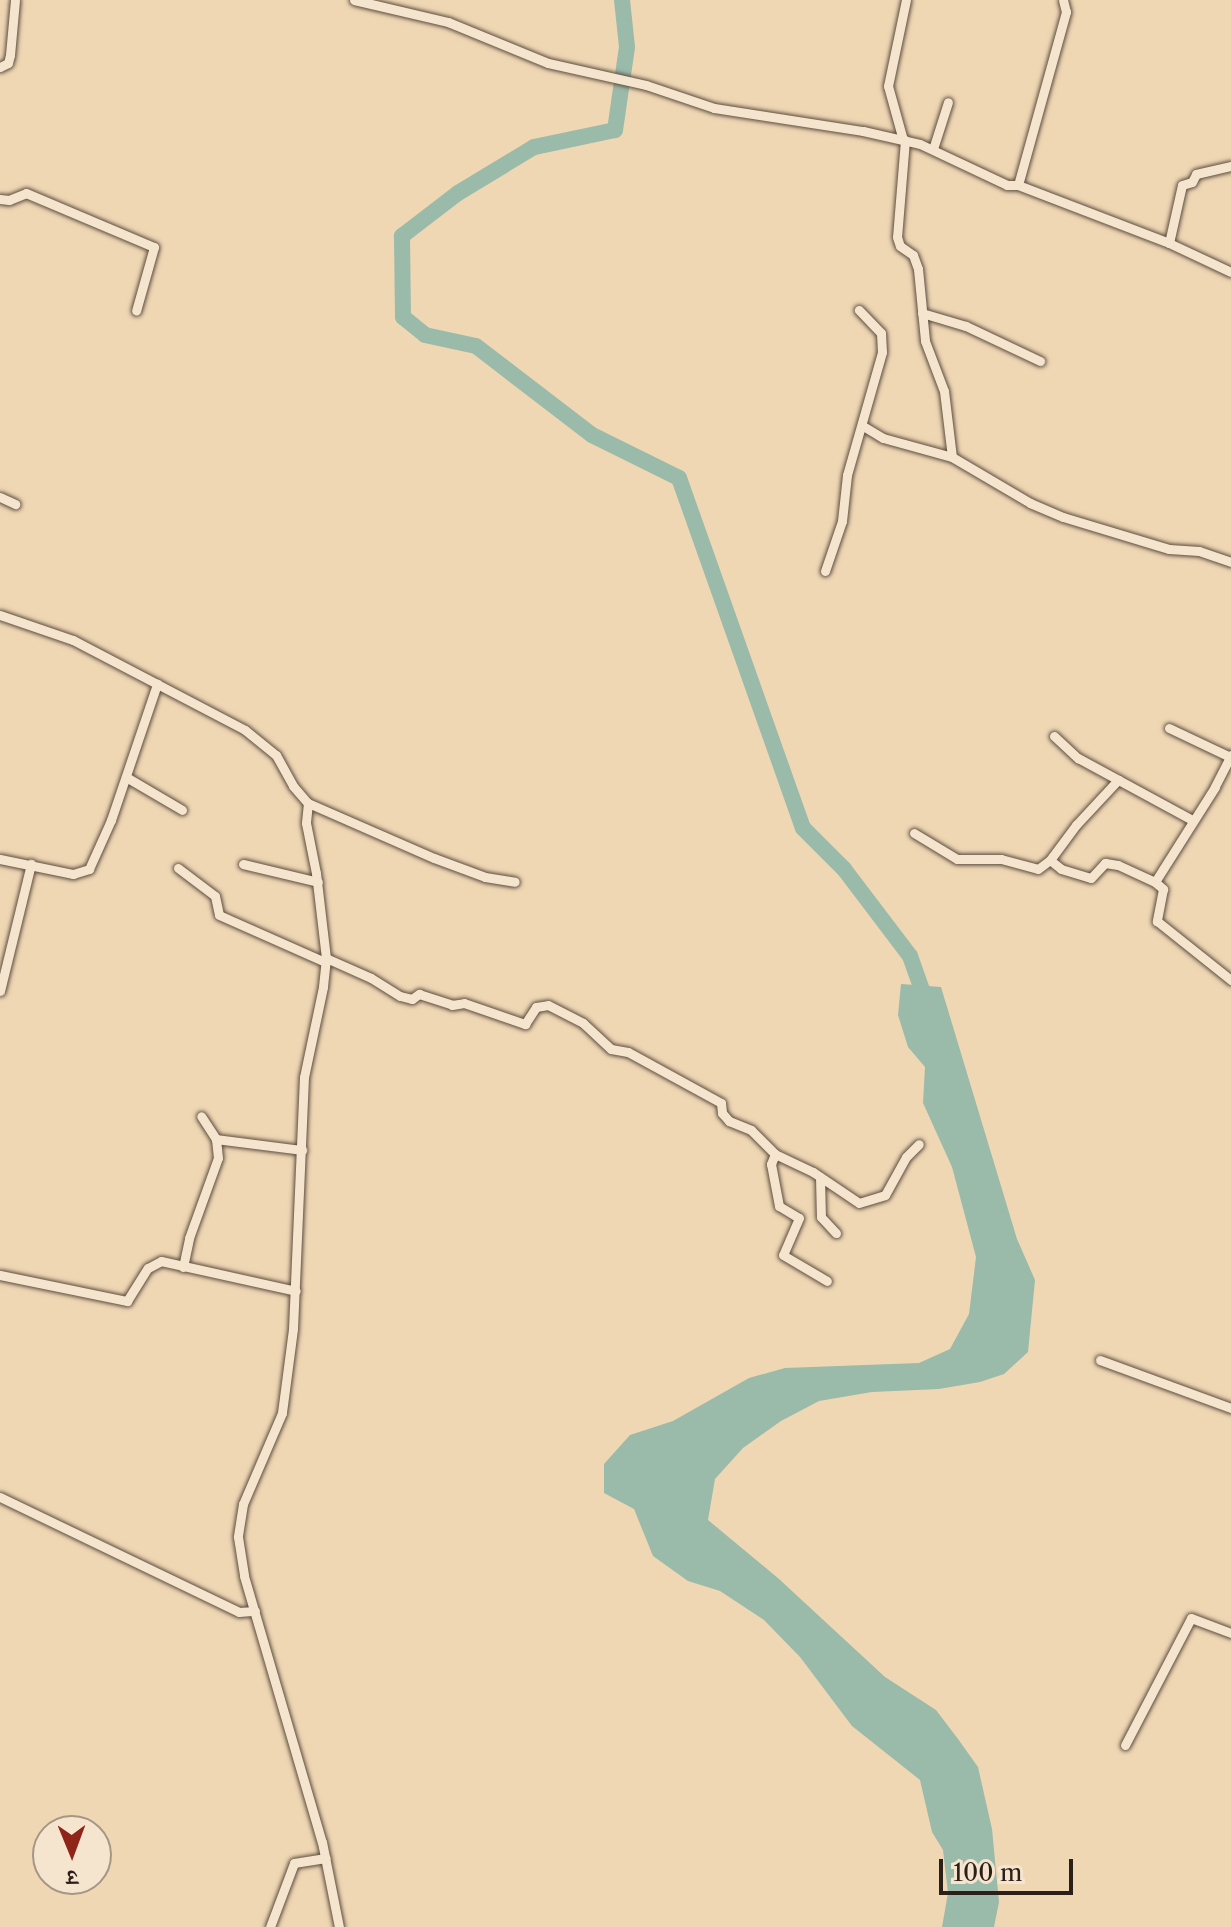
<!DOCTYPE html>
<html>
<head>
<meta charset="utf-8">
<style>
	body { margin:0 }
	#map { position:relative; width:1231px; height:1927px; overflow:hidden; background:#efd7b4; font-family:"Libre Caslon Text","Noto Serif Devanagari",serif }
	div>[style] { position:absolute }
	.water>* { inset:0; background:#9abaaa }
	.river>* { height:16px; margin:-8px; padding:0 8px; transform-origin:8px; border-radius:8px; background:#9abaaa }
	.roads { filter:drop-shadow(0 0 2px #5d4d40) drop-shadow(0 0 2px #5d4d40) }
	.minor>* { height:9px; margin:-4.5px; padding:0 4.5px; transform-origin:4.5px; border-radius:4.5px; background:#f5e5ce }
	span { translate:-50% -50%; white-space:nowrap; text-align:center; line-height:1.15; -webkit-text-stroke:6px #f5e5ce; paint-order:stroke }
	.north { position:absolute; left:32px; top:1815px; width:80px; height:80px; box-sizing:border-box; background:#f5e5ce; border:2px solid #a59686; border-radius:50%; rotate:179deg; font-size:22px; font-weight:700; line-height:32px; text-align:center; color:#2c1f1a }
	.north::after { content:''; display:block; margin:auto; width:28px; height:36px; background:#8f2418; clip-path:polygon(50% 0,100% 100%,50% 72%,0 100%) }
	.scale { position:absolute; left:939px; top:1859px; width:134px; height:36px; box-sizing:border-box; border:4px solid #2c1f1a; border-top:0; padding-left:10px; font-size:24px; line-height:28px; white-space:nowrap; color:#2c1f1a; -webkit-text-stroke:6px #f5e5ce; paint-order:stroke }
</style>
</head>
<body>
<div id="map">
	<div class="water">
		<i style="clip-path:polygon(901px 984px,941px 987px,1017px 1239px,1035px 1280px,1028px 1352px,1004px 1374px,980px 1382px,939px 1389px,872px 1392px,819px 1401px,781px 1421px,743px 1448px,715px 1479px,708px 1520px,779px 1579px,885px 1677px,936px 1710px,958px 1739px,978px 1767px,992px 1829px,999px 1902px,994px 1927px,942px 1927px,948px 1893px,943px 1850px,932px 1832px,920px 1780px,852px 1726px,800px 1657px,764px 1620px,720px 1591px,688px 1581px,653px 1556px,634px 1509px,604px 1493px,604px 1464px,630px 1435px,673px 1421px,749px 1378px,785px 1368px,919px 1363px,950px 1349px,969px 1314px,976px 1257px,952px 1167px,923px 1103px,925px 1067px,908px 1047px,898px 1015px)"></i>
	</div>
	<div class="river">
		<i style="left:622px;top:0;width:47px;rotate:83.9deg"></i>
		<i style="left:627px;top:47px;width:84px;rotate:98.2deg"></i>
		<i style="left:615px;top:130px;width:83px;rotate:168.1deg"></i>
		<i style="left:534px;top:147px;width:89px;rotate:148.8deg"></i>
		<i style="left:458px;top:193px;width:71px;rotate:142.5deg"></i>
		<i style="left:402px;top:236px;width:81px;rotate:89.3deg"></i>
		<i style="left:403px;top:317px;width:28px;rotate:39deg"></i>
		<i style="left:425px;top:335px;width:52px;rotate:12.2deg"></i>
		<i style="left:476px;top:346px;width:146px;rotate:37.5deg"></i>
		<i style="left:592px;top:435px;width:97px;rotate:26.3deg"></i>
		<i style="left:679px;top:478px;width:371px;rotate:70.5deg"></i>
		<i style="left:803px;top:828px;width:58px;rotate:45deg"></i>
		<i style="left:844px;top:869px;width:109px;rotate:52.8deg"></i>
		<i style="left:910px;top:956px;width:51px;rotate:70.5deg"></i>
	</div>
	<div class="roads">
		<div class="minor">
			<i style="left:354px;top:0;width:97px;rotate:13.2deg"></i>
			<i style="left:448px;top:22px;width:108px;rotate:22.3deg"></i>
			<i style="left:548px;top:63px;width:100px;rotate:12.7deg"></i>
			<i style="left:646px;top:85px;width:72px;rotate:18.7deg"></i>
			<i style="left:714px;top:108px;width:151px;rotate:8.8deg"></i>
			<i style="left:863px;top:131px;width:58px;rotate:12.8deg"></i>
			<i style="left:920px;top:144px;width:96px;rotate:25.2deg"></i>
			<i style="left:1007px;top:185px;width:11px"></i>
			<i style="left:1018px;top:185px;width:162px;rotate:21deg"></i>
			<i style="left:1169px;top:243px;width:68px;rotate:25.1deg"></i>
			<i style="left:0;top:67px;width:9px;rotate:-27deg"></i>
			<i style="left:8px;top:63px;width:8px;rotate:-76deg"></i>
			<i style="left:10px;top:55px;width:55px;rotate:-84.8deg"></i>
			<i style="left:903px;top:140px;width:56px;rotate:-105.5deg"></i>
			<i style="left:888px;top:86px;width:88px;rotate:-78.2deg"></i>
			<i style="left:905px;top:140px;width:97px;rotate:94.7deg"></i>
			<i style="left:897px;top:237px;width:9px;rotate:72deg"></i>
			<i style="left:900px;top:246px;width:16px;rotate:35deg"></i>
			<i style="left:913px;top:255px;width:15px;rotate:70deg"></i>
			<i style="left:918px;top:269px;width:72px;rotate:84.4deg"></i>
			<i style="left:925px;top:341px;width:53px;rotate:69.2deg"></i>
			<i style="left:944px;top:391px;width:66px;rotate:83.1deg"></i>
			<i style="left:952px;top:457px;width:91px;rotate:30.5deg"></i>
			<i style="left:1030px;top:503px;width:36px;rotate:23deg"></i>
			<i style="left:1063px;top:517px;width:111px;rotate:16.8deg"></i>
			<i style="left:1169px;top:549px;width:30px;rotate:4deg"></i>
			<i style="left:1199px;top:551px;width:34px;rotate:19deg"></i>
			<i style="left:933px;top:149px;width:49px;rotate:-72.3deg"></i>
			<i style="left:1018px;top:185px;width:180px;rotate:-74.5deg"></i>
			<i style="left:1066px;top:12px;width:12px;rotate:-104deg"></i>
			<i style="left:0;top:199px;width:9px;rotate:6deg"></i>
			<i style="left:9px;top:200px;width:18px;rotate:-22deg"></i>
			<i style="left:26px;top:193px;width:139px;rotate:22.9deg"></i>
			<i style="left:154px;top:247px;width:66px;rotate:105.7deg"></i>
			<i style="left:1169px;top:243px;width:59px;rotate:-77.4deg"></i>
			<i style="left:1182px;top:185px;width:10px;rotate:-17deg"></i>
			<i style="left:1192px;top:182px;width:9px;rotate:-63deg"></i>
			<i style="left:1196px;top:174px;width:36px;rotate:-13deg"></i>
			<i style="left:922px;top:313px;width:46px;rotate:16.5deg"></i>
			<i style="left:966px;top:326px;width:82px;rotate:25.3deg"></i>
			<i style="left:863px;top:426px;width:23px;rotate:31deg"></i>
			<i style="left:883px;top:438px;width:72px;rotate:15.4deg"></i>
			<i style="left:0;top:497px;width:17px;rotate:25deg"></i>
			<i style="left:825px;top:571px;width:53px;rotate:-71.2deg"></i>
			<i style="left:842px;top:521px;width:46px;rotate:-83.8deg"></i>
			<i style="left:847px;top:475px;width:128px;rotate:-74.1deg"></i>
			<i style="left:882px;top:352px;width:19px;rotate:-93deg"></i>
			<i style="left:881px;top:333px;width:32px;rotate:-134deg"></i>
			<i style="left:0;top:615px;width:77px;rotate:18.9deg"></i>
			<i style="left:73px;top:640px;width:194px;rotate:27.6deg"></i>
			<i style="left:245px;top:730px;width:40px;rotate:39deg"></i>
			<i style="left:276px;top:755px;width:35px;rotate:61deg"></i>
			<i style="left:293px;top:786px;width:23px;rotate:49deg"></i>
			<i style="left:308px;top:803px;width:20px;rotate:96deg"></i>
			<i style="left:306px;top:823px;width:51px;rotate:78.7deg"></i>
			<i style="left:316px;top:873px;width:86px;rotate:83.3deg"></i>
			<i style="left:326px;top:958px;width:29px;rotate:96deg"></i>
			<i style="left:323px;top:987px;width:92px;rotate:101.9deg"></i>
			<i style="left:304px;top:1077px;width:252px;rotate:92.5deg"></i>
			<i style="left:293px;top:1329px;width:85px;rotate:97.5deg"></i>
			<i style="left:282px;top:1413px;width:99px;rotate:113.2deg"></i>
			<i style="left:243px;top:1504px;width:33px;rotate:99deg"></i>
			<i style="left:238px;top:1537px;width:39px;rotate:81deg"></i>
			<i style="left:244px;top:1576px;width:277px;rotate:73.7deg"></i>
			<i style="left:322px;top:1842px;width:87px;rotate:78.7deg"></i>
			<i style="left:1169px;top:728px;width:68px;rotate:25.4deg"></i>
			<i style="left:1054px;top:736px;width:33px;rotate:43deg"></i>
			<i style="left:1078px;top:758px;width:130px;rotate:28.5deg"></i>
			<i style="left:1231px;top:755px;width:36px;rotate:117deg"></i>
			<i style="left:1215px;top:787px;width:112px;rotate:122.3deg"></i>
			<i style="left:1155px;top:882px;width:11px;rotate:41deg"></i>
			<i style="left:1163px;top:889px;width:33px;rotate:101deg"></i>
			<i style="left:1157px;top:921px;width:95px;rotate:38.6deg"></i>
			<i style="left:126px;top:777px;width:65px;rotate:30.5deg"></i>
			<i style="left:308px;top:803px;width:137px;rotate:23.6deg"></i>
			<i style="left:434px;top:858px;width:54px;rotate:20.4deg"></i>
			<i style="left:485px;top:877px;width:30px;rotate:9deg"></i>
			<i style="left:914px;top:833px;width:50px;rotate:31.2deg"></i>
			<i style="left:957px;top:859px;width:44px"></i>
			<i style="left:1001px;top:859px;width:38px;rotate:15deg"></i>
			<i style="left:1038px;top:869px;width:15px;rotate:-37deg"></i>
			<i style="left:1050px;top:860px;width:44px;rotate:-53.4deg"></i>
			<i style="left:1076px;top:825px;width:62px;rotate:-47deg"></i>
			<i style="left:0;top:859px;width:75px;rotate:11.6deg"></i>
			<i style="left:73px;top:874px;width:17px;rotate:-17deg"></i>
			<i style="left:89px;top:869px;width:54px;rotate:-65.8deg"></i>
			<i style="left:111px;top:820px;width:144px;rotate:-71.3deg"></i>
			<i style="left:1050px;top:860px;width:14px;rotate:39deg"></i>
			<i style="left:1061px;top:869px;width:31px;rotate:17deg"></i>
			<i style="left:1091px;top:878px;width:21px;rotate:-47deg"></i>
			<i style="left:1105px;top:863px;width:13px;rotate:9deg"></i>
			<i style="left:1118px;top:865px;width:41px;rotate:24.7deg"></i>
			<i style="left:243px;top:864px;width:77px;rotate:13.5deg"></i>
			<i style="left:178px;top:868px;width:46px;rotate:37.1deg"></i>
			<i style="left:215px;top:896px;width:19px;rotate:78deg"></i>
			<i style="left:219px;top:915px;width:116px;rotate:23.9deg"></i>
			<i style="left:326px;top:958px;width:49px;rotate:24deg"></i>
			<i style="left:371px;top:978px;width:34px;rotate:32deg"></i>
			<i style="left:400px;top:996px;width:12px;rotate:14deg"></i>
			<i style="left:412px;top:999px;width:9px;rotate:-36deg"></i>
			<i style="left:419px;top:994px;width:35px;rotate:18deg"></i>
			<i style="left:452px;top:1005px;width:12px;rotate:-9deg"></i>
			<i style="left:464px;top:1003px;width:65px;rotate:19deg"></i>
			<i style="left:525px;top:1024px;width:20px;rotate:-57deg"></i>
			<i style="left:536px;top:1007px;width:12px;rotate:-9deg"></i>
			<i style="left:548px;top:1005px;width:39px;rotate:27deg"></i>
			<i style="left:583px;top:1023px;width:38px;rotate:43deg"></i>
			<i style="left:611px;top:1049px;width:17px;rotate:10deg"></i>
			<i style="left:628px;top:1052px;width:106px;rotate:28.7deg"></i>
			<i style="left:721px;top:1103px;width:10px;rotate:84deg"></i>
			<i style="left:722px;top:1113px;width:11px;rotate:49deg"></i>
			<i style="left:729px;top:1121px;width:24px;rotate:22deg"></i>
			<i style="left:751px;top:1130px;width:34px;rotate:45deg"></i>
			<i style="left:775px;top:1154px;width:42px;rotate:25.3deg"></i>
			<i style="left:813px;top:1172px;width:55px;rotate:34deg"></i>
			<i style="left:859px;top:1203px;width:27px;rotate:-17deg"></i>
			<i style="left:885px;top:1195px;width:43px;rotate:-61.1deg"></i>
			<i style="left:906px;top:1157px;width:18px;rotate:-45deg"></i>
			<i style="left:0;top:991px;width:131px;rotate:-76.3deg"></i>
			<i style="left:216px;top:1139px;width:87px;rotate:7.3deg"></i>
			<i style="left:775px;top:1154px;width:11px;rotate:112deg"></i>
			<i style="left:771px;top:1164px;width:43px;rotate:79.2deg"></i>
			<i style="left:779px;top:1206px;width:23px;rotate:31deg"></i>
			<i style="left:799px;top:1218px;width:40px;rotate:113.4deg"></i>
			<i style="left:783px;top:1255px;width:51px;rotate:30.6deg"></i>
			<i style="left:820px;top:1177px;width:40px;rotate:88.6deg"></i>
			<i style="left:821px;top:1217px;width:22px;rotate:47deg"></i>
			<i style="left:183px;top:1267px;width:30px;rotate:-78deg"></i>
			<i style="left:189px;top:1238px;width:85px;rotate:-70.1deg"></i>
			<i style="left:218px;top:1158px;width:19px;rotate:-96deg"></i>
			<i style="left:216px;top:1139px;width:27px;rotate:-123deg"></i>
			<i style="left:0;top:1275px;width:130px;rotate:11.6deg"></i>
			<i style="left:127px;top:1301px;width:39px;rotate:-58deg"></i>
			<i style="left:148px;top:1268px;width:15px;rotate:-28deg"></i>
			<i style="left:161px;top:1261px;width:138px;rotate:12.5deg"></i>
			<i style="left:1100px;top:1360px;width:140px;rotate:20.1deg"></i>
			<i style="left:0;top:1497px;width:265px;rotate:25.7deg"></i>
			<i style="left:239px;top:1612px;width:16px;rotate:-4deg"></i>
			<i style="left:1125px;top:1745px;width:143px;rotate:-62.5deg"></i>
			<i style="left:1191px;top:1618px;width:43px;rotate:20.6deg"></i>
			<i style="left:270px;top:1927px;width:68px;rotate:-69.4deg"></i>
			<i style="left:294px;top:1863px;width:32px;rotate:-9deg"></i>
		</div>
	</div>
	<div class="north">उ</div>
	<div class="scale">100 m</div>
</div>
</body>
</html>
